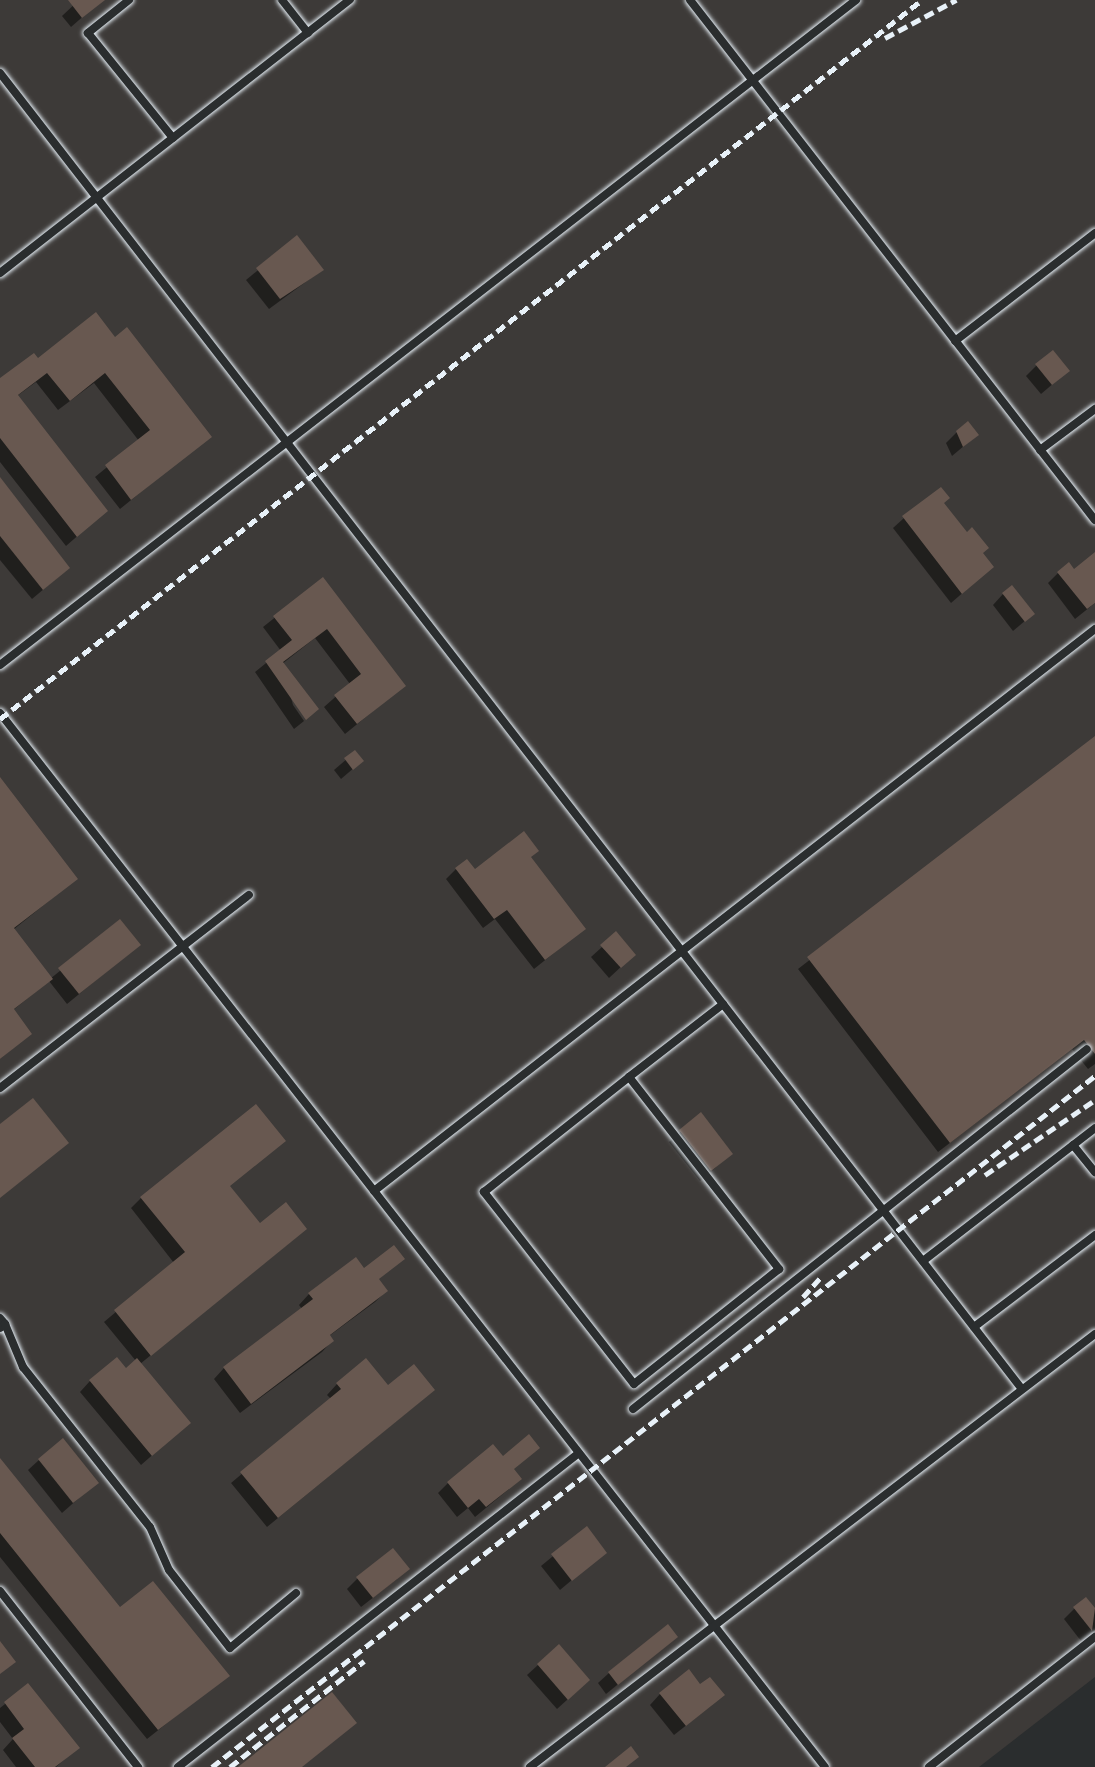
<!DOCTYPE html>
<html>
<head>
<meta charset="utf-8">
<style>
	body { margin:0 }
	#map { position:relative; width:1095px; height:1767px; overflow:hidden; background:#2a2d2e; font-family:"Architects Daughter",sans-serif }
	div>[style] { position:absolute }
	.built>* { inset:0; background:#3d3a38 }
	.shadow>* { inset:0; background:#0007 }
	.building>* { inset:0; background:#685850 }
	.roads { filter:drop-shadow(0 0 2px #e8f1f8) drop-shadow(0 0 2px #e8f1f8) }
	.lane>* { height:8px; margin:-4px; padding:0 4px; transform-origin:4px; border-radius:4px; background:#2a2d2e }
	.rail>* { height:5px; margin-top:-2.5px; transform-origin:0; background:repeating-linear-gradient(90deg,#e8f1f8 0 10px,transparent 0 15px) }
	span { translate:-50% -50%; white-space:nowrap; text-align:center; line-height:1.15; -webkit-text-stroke:7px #2a2d2e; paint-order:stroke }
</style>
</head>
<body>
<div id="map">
	<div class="built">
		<i style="clip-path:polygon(0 0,1095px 0,1095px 1677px,979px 1767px,0 1767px)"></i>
	</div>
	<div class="shadow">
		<i style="clip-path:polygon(79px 0,88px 0,94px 7px,71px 27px,62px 16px)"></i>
		<i style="clip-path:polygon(297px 238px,322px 270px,269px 309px,246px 280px)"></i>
		<i style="clip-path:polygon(114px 339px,209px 437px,120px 509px,95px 477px,139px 441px,94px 383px,58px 410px,36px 382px,17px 396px,106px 511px,66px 546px,0 462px,0 380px,38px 361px)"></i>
		<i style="clip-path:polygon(1037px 365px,1068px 371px,1041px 394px,1026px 376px)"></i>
		<i style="clip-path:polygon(957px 432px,977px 435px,952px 456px,946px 443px)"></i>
		<i style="clip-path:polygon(0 480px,57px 578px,32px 599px,0 560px)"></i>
		<i style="clip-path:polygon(942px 503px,981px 553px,981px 577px,951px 603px,893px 528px,904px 518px)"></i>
		<i style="clip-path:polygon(1095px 558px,1095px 603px,1075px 619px,1048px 583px,1058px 573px,1074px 571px)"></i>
		<i style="clip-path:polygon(322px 580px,404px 686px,345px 734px,324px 707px,350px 684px,315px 638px,282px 664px,293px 705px,304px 721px,294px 729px,255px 672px,281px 651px,263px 627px)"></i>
		<i style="clip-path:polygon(1003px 594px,1033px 614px,1013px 631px,993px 605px)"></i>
		<i style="clip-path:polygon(1095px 738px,1095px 1064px,1088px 1069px,1072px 1049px,938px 1152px,798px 969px)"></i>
		<i style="clip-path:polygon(355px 752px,362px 761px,341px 779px,334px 770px)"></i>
		<i style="clip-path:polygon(0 780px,76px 879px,13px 930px,50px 979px,120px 922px,139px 945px,67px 1004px,49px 981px,12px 1011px,30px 1034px,0 1059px)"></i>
		<i style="clip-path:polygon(530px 858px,584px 929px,534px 969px,495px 919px,483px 928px,446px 879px,456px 869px,474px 871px)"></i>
		<i style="clip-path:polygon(602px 947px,623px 965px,609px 978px,591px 957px)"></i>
		<i style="clip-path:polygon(700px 1115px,731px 1154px,700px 1181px,669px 1142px)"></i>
		<i style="clip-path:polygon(141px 1198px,260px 1226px,294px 1239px,140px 1364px,189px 1423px,141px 1465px,80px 1392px,90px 1381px,126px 1370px,136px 1361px,104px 1322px,174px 1263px,131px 1208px)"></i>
		<i style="clip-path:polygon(403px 1259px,377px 1280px,386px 1291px,375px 1302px,329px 1336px,332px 1341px,322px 1352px,240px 1413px,214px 1379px,224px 1368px,302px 1309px,299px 1305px,309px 1294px)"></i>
		<i style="clip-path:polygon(337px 1384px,388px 1387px,422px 1400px,267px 1527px,231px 1483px,331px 1399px,327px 1395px)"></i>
		<i style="clip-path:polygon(538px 1448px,512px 1470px,509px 1489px,475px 1517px,468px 1508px,457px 1517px,438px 1493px,448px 1483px)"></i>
		<i style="clip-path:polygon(39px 1460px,96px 1483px,62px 1513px,28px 1470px)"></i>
		<i style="clip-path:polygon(0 1461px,120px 1610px,228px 1675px,147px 1739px,0 1557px)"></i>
		<i style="clip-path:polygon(586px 1529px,605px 1552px,560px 1590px,541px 1566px)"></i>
		<i style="clip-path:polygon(358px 1578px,397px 1579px,361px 1607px,347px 1589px)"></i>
		<i style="clip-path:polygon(1074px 1609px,1095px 1609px,1095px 1630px,1081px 1641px,1064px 1619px)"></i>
		<i style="clip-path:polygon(676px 1637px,606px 1694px,598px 1683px,609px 1673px)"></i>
		<i style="clip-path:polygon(538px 1665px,578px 1690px,557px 1709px,527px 1675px)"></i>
		<i style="clip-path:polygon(28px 1686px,77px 1748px,56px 1767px,16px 1767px,3px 1750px,13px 1739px,0 1722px,0 1708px)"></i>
		<i style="clip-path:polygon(660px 1694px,712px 1705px,674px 1735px,650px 1705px)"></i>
	</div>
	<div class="building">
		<i style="clip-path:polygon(68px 0,105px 0,82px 18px)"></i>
		<i style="clip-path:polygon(297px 235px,324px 270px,280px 299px,256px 268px)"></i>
		<i style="clip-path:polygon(96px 312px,115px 337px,127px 327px,212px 437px,131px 500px,105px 465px,150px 430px,105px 373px,70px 401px,47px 373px,18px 395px,108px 511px,77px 537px,0 438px,0 378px,34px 353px,38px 358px)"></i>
		<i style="clip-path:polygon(1053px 350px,1070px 371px,1052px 385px,1035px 364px)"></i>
		<i style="clip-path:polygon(968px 421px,979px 435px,963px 447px,956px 431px)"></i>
		<i style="clip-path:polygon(0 477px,70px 568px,43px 590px,0 536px)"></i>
		<i style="clip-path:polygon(941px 487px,950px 498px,944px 503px,967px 532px,972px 527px,989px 548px,983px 553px,994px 567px,962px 594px,902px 516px)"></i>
		<i style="clip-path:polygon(1095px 552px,1095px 603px,1087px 609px,1057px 572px,1069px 562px,1074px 569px)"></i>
		<i style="clip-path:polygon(323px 577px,406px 686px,357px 724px,334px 695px,361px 674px,327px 629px,283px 662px,319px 709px,306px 720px,265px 661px,292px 640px,273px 616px)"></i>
		<i style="clip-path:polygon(1012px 585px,1035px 614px,1025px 622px,1002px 593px)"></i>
		<i style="clip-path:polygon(1095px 736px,1095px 1054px,1084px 1040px,950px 1143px,807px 957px)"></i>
		<i style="clip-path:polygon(355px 750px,364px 761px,353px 770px,344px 758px)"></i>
		<i style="clip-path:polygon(0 777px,78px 879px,14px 928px,53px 979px,14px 1009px,32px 1034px,0 1059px)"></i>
		<i style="clip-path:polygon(524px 831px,539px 851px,531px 857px,586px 929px,545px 960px,507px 910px,494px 919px,455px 868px,467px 859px,475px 869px)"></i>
		<i style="clip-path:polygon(120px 919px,141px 945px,79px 994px,58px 968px)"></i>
		<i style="clip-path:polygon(616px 931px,636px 955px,621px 968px,600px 945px)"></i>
		<i style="clip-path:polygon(33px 1098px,69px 1143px,0 1198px,0 1124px)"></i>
		<i style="clip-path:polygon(256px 1104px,286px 1141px,230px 1186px,260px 1223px,286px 1202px,307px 1229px,151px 1356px,114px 1310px,185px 1252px,140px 1197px)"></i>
		<i style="clip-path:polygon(701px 1112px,733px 1154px,711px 1171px,679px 1130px)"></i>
		<i style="clip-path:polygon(394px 1245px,405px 1259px,379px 1279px,388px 1291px,330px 1335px,334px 1341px,251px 1404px,223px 1367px,313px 1299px,308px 1293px,356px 1257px,364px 1268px)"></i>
		<i style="clip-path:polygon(117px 1357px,126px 1368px,137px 1358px,191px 1423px,152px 1456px,89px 1380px)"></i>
		<i style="clip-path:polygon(366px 1358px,388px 1385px,414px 1364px,435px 1390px,278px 1518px,240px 1472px,341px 1389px,336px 1383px)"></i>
		<i style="clip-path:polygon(529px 1434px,540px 1448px,514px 1469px,522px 1479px,486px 1507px,479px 1499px,468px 1508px,447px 1482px,493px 1444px,503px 1456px)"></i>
		<i style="clip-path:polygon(63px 1438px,99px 1483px,73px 1503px,38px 1459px)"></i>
		<i style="clip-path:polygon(0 1458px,120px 1607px,153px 1581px,230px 1676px,158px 1730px,0 1533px)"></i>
		<i style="clip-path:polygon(587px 1526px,607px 1553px,572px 1581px,551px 1554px)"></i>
		<i style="clip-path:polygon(393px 1548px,410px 1569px,373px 1598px,356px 1577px)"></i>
		<i style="clip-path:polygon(1086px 1597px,1095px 1608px,1092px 1631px,1073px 1607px)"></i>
		<i style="clip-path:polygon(668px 1624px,678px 1637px,618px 1685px,608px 1672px)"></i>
		<i style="clip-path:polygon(0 1641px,16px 1662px,0 1674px)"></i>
		<i style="clip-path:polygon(559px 1644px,590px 1680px,568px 1700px,537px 1664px)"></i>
		<i style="clip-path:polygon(689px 1669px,700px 1684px,710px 1677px,725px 1695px,686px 1726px,659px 1693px)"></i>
		<i style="clip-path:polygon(28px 1683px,80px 1748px,55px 1767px,35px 1767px,12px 1738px,24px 1729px,4px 1702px)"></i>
		<i style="clip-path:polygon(332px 1692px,357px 1723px,302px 1767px,238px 1767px)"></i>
		<i style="clip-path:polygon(631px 1746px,639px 1757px,626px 1767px,605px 1767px)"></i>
	</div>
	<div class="roads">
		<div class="lane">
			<i style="left:129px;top:0;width:53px;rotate:141.2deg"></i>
			<i style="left:88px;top:33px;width:135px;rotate:51deg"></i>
			<i style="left:282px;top:0;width:42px;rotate:51.8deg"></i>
			<i style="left:690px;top:0;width:659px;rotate:52.09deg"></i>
			<i style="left:0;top:73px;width:1666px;rotate:52.17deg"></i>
			<i style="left:0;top:273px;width:444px;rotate:-38deg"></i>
			<i style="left:955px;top:341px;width:177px;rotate:-37.6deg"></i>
			<i style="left:1040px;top:450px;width:69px;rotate:-36.7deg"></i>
			<i style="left:0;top:665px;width:1084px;rotate:-37.84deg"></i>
			<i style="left:0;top:713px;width:1338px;rotate:51.95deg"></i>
			<i style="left:629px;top:1077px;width:244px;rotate:52deg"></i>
			<i style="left:779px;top:1269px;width:185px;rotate:141.6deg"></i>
			<i style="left:634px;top:1384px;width:244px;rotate:-128deg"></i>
			<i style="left:484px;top:1192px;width:185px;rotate:-38.4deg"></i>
			<i style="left:629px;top:1077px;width:119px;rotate:-37.8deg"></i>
			<i style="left:0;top:1088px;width:315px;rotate:-37.8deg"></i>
			<i style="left:1073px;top:1145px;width:35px;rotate:51deg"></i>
			<i style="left:374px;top:1191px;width:914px;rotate:-37.94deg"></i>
			<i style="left:923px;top:1261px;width:217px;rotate:-37.7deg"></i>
			<i style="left:0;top:1318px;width:8px;rotate:50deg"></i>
			<i style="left:5px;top:1324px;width:6px;rotate:141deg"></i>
			<i style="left:5px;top:1324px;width:47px;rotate:67.3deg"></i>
			<i style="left:23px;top:1367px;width:204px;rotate:51.6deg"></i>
			<i style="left:150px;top:1527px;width:47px;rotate:66.2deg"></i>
			<i style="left:169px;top:1570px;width:99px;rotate:52deg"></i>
			<i style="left:230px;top:1648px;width:86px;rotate:-39.8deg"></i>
			<i style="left:974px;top:1327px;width:152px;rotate:-37.2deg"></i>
			<i style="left:633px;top:1409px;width:579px;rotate:-38.41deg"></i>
			<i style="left:0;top:1591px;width:224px;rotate:51.9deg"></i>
			<i style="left:178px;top:1767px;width:509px;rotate:-38.06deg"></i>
			<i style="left:530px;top:1767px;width:712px;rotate:-37.47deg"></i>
			<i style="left:929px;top:1767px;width:211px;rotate:-38.1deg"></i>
		</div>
	</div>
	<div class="rail">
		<i style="left:885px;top:38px;width:81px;rotate:-28.2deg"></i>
		<i style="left:0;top:719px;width:1169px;rotate:-37.95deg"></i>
		<i style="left:985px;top:1175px;width:133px;rotate:-34.3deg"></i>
		<i style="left:803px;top:1297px;width:25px;rotate:-48deg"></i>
		<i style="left:212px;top:1767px;width:1121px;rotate:-38.05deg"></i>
		<i style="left:230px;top:1767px;width:171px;rotate:-38.3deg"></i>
	</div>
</div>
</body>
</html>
